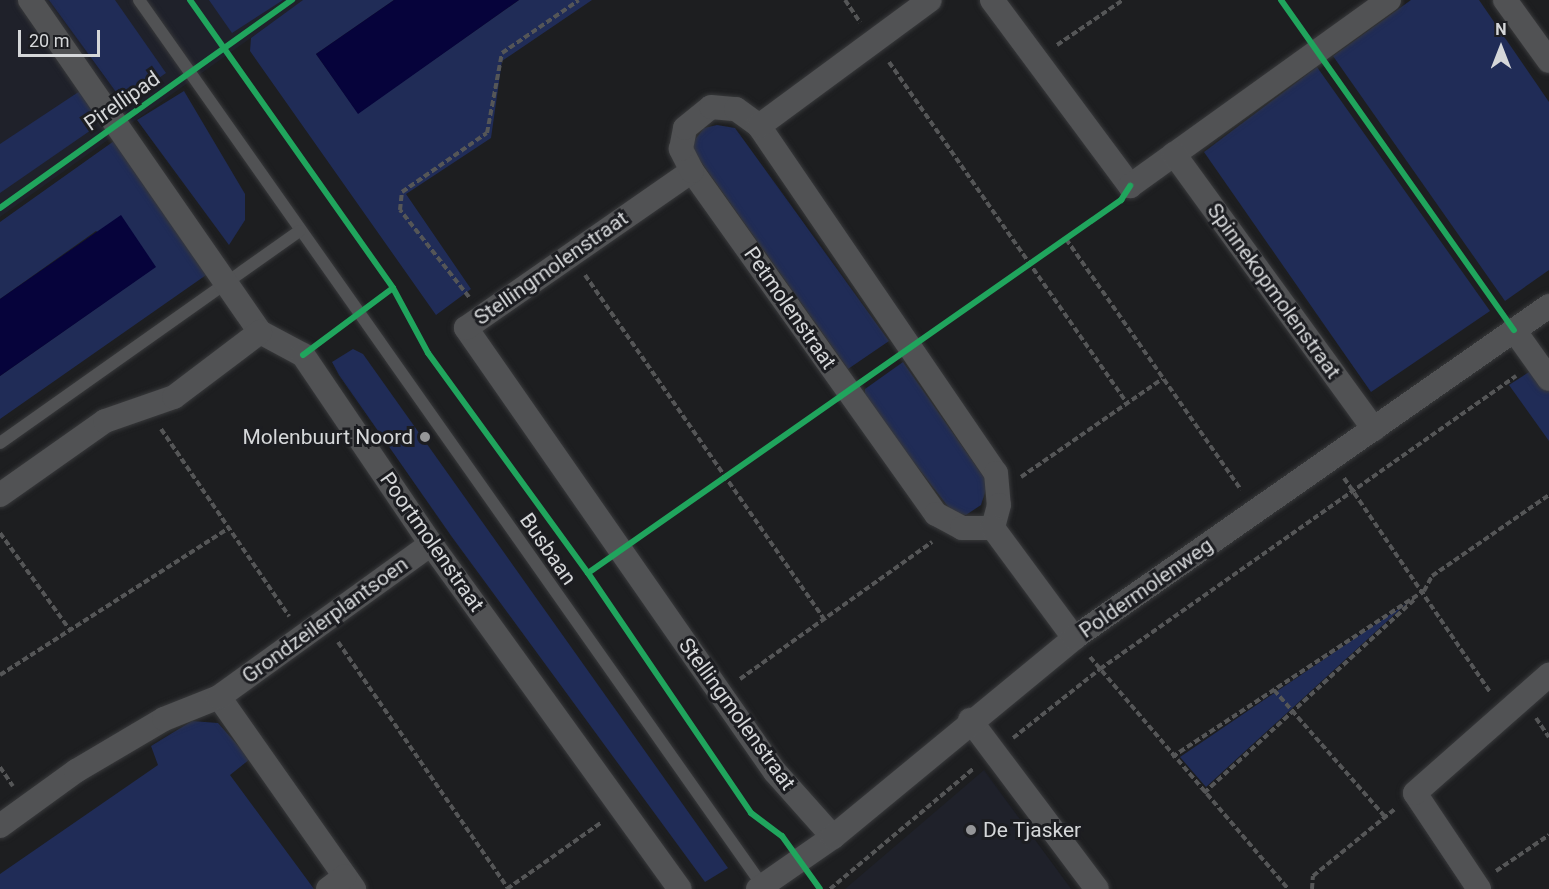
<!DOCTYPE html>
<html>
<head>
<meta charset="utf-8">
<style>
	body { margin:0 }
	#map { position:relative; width:1549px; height:889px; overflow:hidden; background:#1d1e20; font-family:Roboto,sans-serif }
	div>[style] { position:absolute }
	.built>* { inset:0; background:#1f212a }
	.green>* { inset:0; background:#202c57 }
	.water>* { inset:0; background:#06033b }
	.path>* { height:4px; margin-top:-2px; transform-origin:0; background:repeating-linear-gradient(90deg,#555657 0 6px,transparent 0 9px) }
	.roads { filter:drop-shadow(0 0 2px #38393b) drop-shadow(0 0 2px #38393b) }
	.lane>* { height:12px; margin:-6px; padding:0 6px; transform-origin:6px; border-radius:6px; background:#515254 }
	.street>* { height:24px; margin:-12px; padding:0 12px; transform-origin:12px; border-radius:12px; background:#515254 }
	.cycleway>* { height:6px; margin:-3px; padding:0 3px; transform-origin:3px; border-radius:3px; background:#20a55d }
	.dots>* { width:16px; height:16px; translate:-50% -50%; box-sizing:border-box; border:3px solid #1c1d21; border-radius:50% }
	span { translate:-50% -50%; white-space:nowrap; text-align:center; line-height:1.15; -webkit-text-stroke:6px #1c1d21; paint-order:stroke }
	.street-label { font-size:21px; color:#d5d7d9 }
	.poi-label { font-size:21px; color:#d5d7d9 }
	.right { translate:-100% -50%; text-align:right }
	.left { translate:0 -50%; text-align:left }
	.north { position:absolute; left:1471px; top:18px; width:60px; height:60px; -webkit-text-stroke:4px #1c1d21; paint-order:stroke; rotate:0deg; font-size:16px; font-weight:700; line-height:24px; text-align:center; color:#d5d7d9 }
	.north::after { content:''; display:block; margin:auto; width:21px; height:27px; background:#d5d7d9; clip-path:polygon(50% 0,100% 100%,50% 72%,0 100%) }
	.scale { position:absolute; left:18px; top:30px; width:82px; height:27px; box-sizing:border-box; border:3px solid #d5d7d9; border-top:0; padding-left:8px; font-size:18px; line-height:21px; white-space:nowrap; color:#d5d7d9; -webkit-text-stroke:4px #1c1d21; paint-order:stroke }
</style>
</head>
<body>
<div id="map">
	<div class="built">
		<i style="clip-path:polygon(0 0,304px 0,0 217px)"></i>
		<i style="clip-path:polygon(984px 770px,1071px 889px,845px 889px)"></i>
	</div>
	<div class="green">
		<i style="clip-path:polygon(49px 0,115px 0,166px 73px,127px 100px,119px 96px)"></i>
		<i style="clip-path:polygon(209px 0,283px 0,232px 33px)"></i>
		<i style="clip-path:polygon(303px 0,394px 0,316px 54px,358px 113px,519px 0,592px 0,502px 61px,491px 138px,406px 194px,471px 289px,436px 315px,250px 51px,251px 38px)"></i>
		<i style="clip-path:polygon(1411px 0,1479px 0,1549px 102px,1549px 270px,1505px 301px,1333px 56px)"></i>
		<i style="clip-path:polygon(1317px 67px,1490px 311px,1371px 392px,1204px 152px)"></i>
		<i style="clip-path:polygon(80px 91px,98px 114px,94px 128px,0 193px,0 144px)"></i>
		<i style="clip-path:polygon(184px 91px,245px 194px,245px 220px,229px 245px,137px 120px)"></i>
		<i style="clip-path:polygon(717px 125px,735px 128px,889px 341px,848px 369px,694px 152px,693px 142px,704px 128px)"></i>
		<i style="clip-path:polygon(114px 141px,209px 273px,0 419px,0 376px,155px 267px,96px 231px,0 299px,0 222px)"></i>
		<i style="clip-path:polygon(353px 349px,363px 354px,728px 868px,705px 882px,452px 537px,339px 375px,332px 362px)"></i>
		<i style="clip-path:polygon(1549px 359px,1549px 441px,1509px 385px)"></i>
		<i style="clip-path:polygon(903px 362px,988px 483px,981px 505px,966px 515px,953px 513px,865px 399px,865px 389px)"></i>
		<i style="clip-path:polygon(1407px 603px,1206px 787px,1180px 757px)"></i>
		<i style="clip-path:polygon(192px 721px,218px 723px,250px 759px,230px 775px,314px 889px,0 889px,0 874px,158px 765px,151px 746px)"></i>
	</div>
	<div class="water">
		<i style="clip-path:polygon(394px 0,519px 0,358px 114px,316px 54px)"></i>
		<i style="clip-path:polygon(121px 215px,156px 267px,0 376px,0 299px)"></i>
	</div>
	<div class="path">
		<i style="left:845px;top:0;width:27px;rotate:56deg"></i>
		<i style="left:1057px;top:45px;width:80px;rotate:-34.3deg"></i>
		<i style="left:889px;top:62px;width:416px;rotate:55.1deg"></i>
		<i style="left:1066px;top:239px;width:306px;rotate:55.1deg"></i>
		<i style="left:585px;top:275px;width:420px;rotate:55.2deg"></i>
		<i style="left:469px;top:297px;width:111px;rotate:-128.4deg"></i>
		<i style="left:400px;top:210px;width:18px;rotate:-84deg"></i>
		<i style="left:402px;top:192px;width:103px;rotate:-34.8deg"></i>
		<i style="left:487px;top:133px;width:81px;rotate:-79.4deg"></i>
		<i style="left:502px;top:53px;width:93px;rotate:-34.5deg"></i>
		<i style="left:161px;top:429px;width:227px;rotate:55.6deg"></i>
		<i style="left:1021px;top:477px;width:172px;rotate:-34.8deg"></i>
		<i style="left:1344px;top:478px;width:259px;rotate:55.7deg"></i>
		<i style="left:0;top:533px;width:120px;rotate:54.2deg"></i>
		<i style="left:338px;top:642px;width:299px;rotate:55.4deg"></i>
		<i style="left:1090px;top:657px;width:305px;rotate:49.5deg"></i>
		<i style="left:0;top:675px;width:272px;rotate:-32.7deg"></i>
		<i style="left:740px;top:679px;width:236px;rotate:-35.5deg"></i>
		<i style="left:1274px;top:690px;width:169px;rotate:48.8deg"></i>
		<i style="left:1536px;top:718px;width:23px;rotate:56deg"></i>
		<i style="left:1013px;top:738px;width:111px;rotate:-38.4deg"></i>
		<i style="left:1100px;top:669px;width:509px;rotate:-35.16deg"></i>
		<i style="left:1172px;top:757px;width:302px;rotate:-33.4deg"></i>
		<i style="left:1424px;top:591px;width:17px;rotate:-62deg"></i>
		<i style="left:1432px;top:576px;width:142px;rotate:-34.7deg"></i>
		<i style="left:0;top:767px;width:23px;rotate:56deg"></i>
		<i style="left:1204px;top:793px;width:287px;rotate:-42.6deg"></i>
		<i style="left:1496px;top:871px;width:64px;rotate:-34.2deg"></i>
		<i style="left:507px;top:889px;width:116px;rotate:-35.2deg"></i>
		<i style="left:830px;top:889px;width:188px;rotate:-40deg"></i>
		<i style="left:1312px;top:889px;width:13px;rotate:-86deg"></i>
		<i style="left:1313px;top:876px;width:106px;rotate:-39.3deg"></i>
	</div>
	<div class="roads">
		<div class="lane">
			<i style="left:139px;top:0;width:1087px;rotate:54.85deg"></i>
			<i style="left:0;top:443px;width:367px;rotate:-35.3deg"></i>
		</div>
		<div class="street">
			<i style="left:30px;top:0;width:404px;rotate:55.3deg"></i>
			<i style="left:260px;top:332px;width:49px;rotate:28.1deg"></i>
			<i style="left:303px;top:355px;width:228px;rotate:55.9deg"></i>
			<i style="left:431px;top:544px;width:425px;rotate:54.2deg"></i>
			<i style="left:992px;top:0;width:232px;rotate:53.4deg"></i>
			<i style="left:1130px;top:186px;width:319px;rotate:-35.7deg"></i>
			<i style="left:1505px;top:0;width:75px;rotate:54.2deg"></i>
			<i style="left:759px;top:126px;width:420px;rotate:55.7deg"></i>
			<i style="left:996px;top:473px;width:32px;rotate:85deg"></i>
			<i style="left:999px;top:505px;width:24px;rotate:105deg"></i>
			<i style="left:1174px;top:154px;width:340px;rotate:54deg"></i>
			<i style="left:692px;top:171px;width:421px;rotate:54.6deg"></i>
			<i style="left:936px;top:514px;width:30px;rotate:28deg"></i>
			<i style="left:962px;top:528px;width:31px"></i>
			<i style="left:1514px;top:330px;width:60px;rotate:54.5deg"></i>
			<i style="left:0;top:495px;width:128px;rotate:-35.2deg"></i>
			<i style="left:105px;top:421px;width:73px;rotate:-19.2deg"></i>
			<i style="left:174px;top:397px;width:108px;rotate:-37.1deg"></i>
			<i style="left:993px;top:528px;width:137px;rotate:53.6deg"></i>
			<i style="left:219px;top:697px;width:235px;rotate:54.9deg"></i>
			<i style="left:970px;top:720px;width:211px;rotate:53.1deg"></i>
			<i style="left:0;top:826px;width:94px;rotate:-35.9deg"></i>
			<i style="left:76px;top:771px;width:102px;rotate:-30.6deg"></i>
			<i style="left:164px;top:719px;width:59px;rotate:-21.8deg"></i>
			<i style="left:219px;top:697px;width:261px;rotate:-35.8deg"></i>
			<i style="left:833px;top:837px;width:87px;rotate:-131.7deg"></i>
			<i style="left:775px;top:772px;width:541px;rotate:-124.84deg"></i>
			<i style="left:466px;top:328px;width:275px;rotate:-34.8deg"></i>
			<i style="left:692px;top:171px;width:25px;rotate:-117deg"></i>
			<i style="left:681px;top:149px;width:21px;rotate:-79deg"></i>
			<i style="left:685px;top:128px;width:33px;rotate:-39deg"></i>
			<i style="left:711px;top:107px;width:25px;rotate:5deg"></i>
			<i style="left:736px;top:109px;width:29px;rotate:36deg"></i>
			<i style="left:759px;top:126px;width:212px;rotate:-36.4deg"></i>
			<i style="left:328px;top:889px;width:21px;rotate:-37deg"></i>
			<i style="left:758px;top:889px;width:91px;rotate:-34.7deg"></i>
			<i style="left:833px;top:837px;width:313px;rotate:-39.5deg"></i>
			<i style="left:1074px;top:638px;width:580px;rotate:-34.95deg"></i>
			<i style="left:1479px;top:889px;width:115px;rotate:-123.7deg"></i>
			<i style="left:1415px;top:793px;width:179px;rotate:-41.4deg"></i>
		</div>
	</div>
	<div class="cycleway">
		<i style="left:190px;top:0;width:352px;rotate:54.8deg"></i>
		<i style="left:393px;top:288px;width:74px;rotate:61.7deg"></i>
		<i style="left:428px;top:353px;width:272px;rotate:54deg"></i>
		<i style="left:588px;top:573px;width:290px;rotate:55.8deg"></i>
		<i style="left:751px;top:813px;width:39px;rotate:37deg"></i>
		<i style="left:782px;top:836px;width:65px;rotate:54.4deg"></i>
		<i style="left:1281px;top:0;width:404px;rotate:54.8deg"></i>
		<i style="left:0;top:208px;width:359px;rotate:-35.5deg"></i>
		<i style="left:303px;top:355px;width:112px;rotate:-36.7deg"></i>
		<i style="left:588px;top:573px;width:651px;rotate:-34.98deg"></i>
		<i style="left:1121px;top:200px;width:17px;rotate:-57deg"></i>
	</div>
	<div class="dots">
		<i style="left:425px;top:437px;background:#959698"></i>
		<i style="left:971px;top:830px;background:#959698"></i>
	</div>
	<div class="street-label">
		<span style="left:122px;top:101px;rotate:-35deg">Pirellipad</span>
		<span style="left:551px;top:268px;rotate:-35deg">Stellingmolenstraat</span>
		<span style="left:1274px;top:291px;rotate:54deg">Spinnekopmolenstraat</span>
		<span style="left:790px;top:308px;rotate:55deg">Petmolenstraat</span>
		<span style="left:432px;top:542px;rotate:55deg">Poortmolenstraat</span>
		<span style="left:548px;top:549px;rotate:55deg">Busbaan</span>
		<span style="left:1146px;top:588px;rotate:-35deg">Poldermolenweg</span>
		<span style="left:325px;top:620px;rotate:-36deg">Grondzeilerplantsoen</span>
		<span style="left:737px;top:714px;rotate:54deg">Stellingmolenstraat</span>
	</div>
	<div class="poi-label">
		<span class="right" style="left:413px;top:437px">Molenbuurt Noord</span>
		<span class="left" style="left:983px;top:830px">De Tjasker</span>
	</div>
	<div class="north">N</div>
	<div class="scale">20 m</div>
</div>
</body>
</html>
